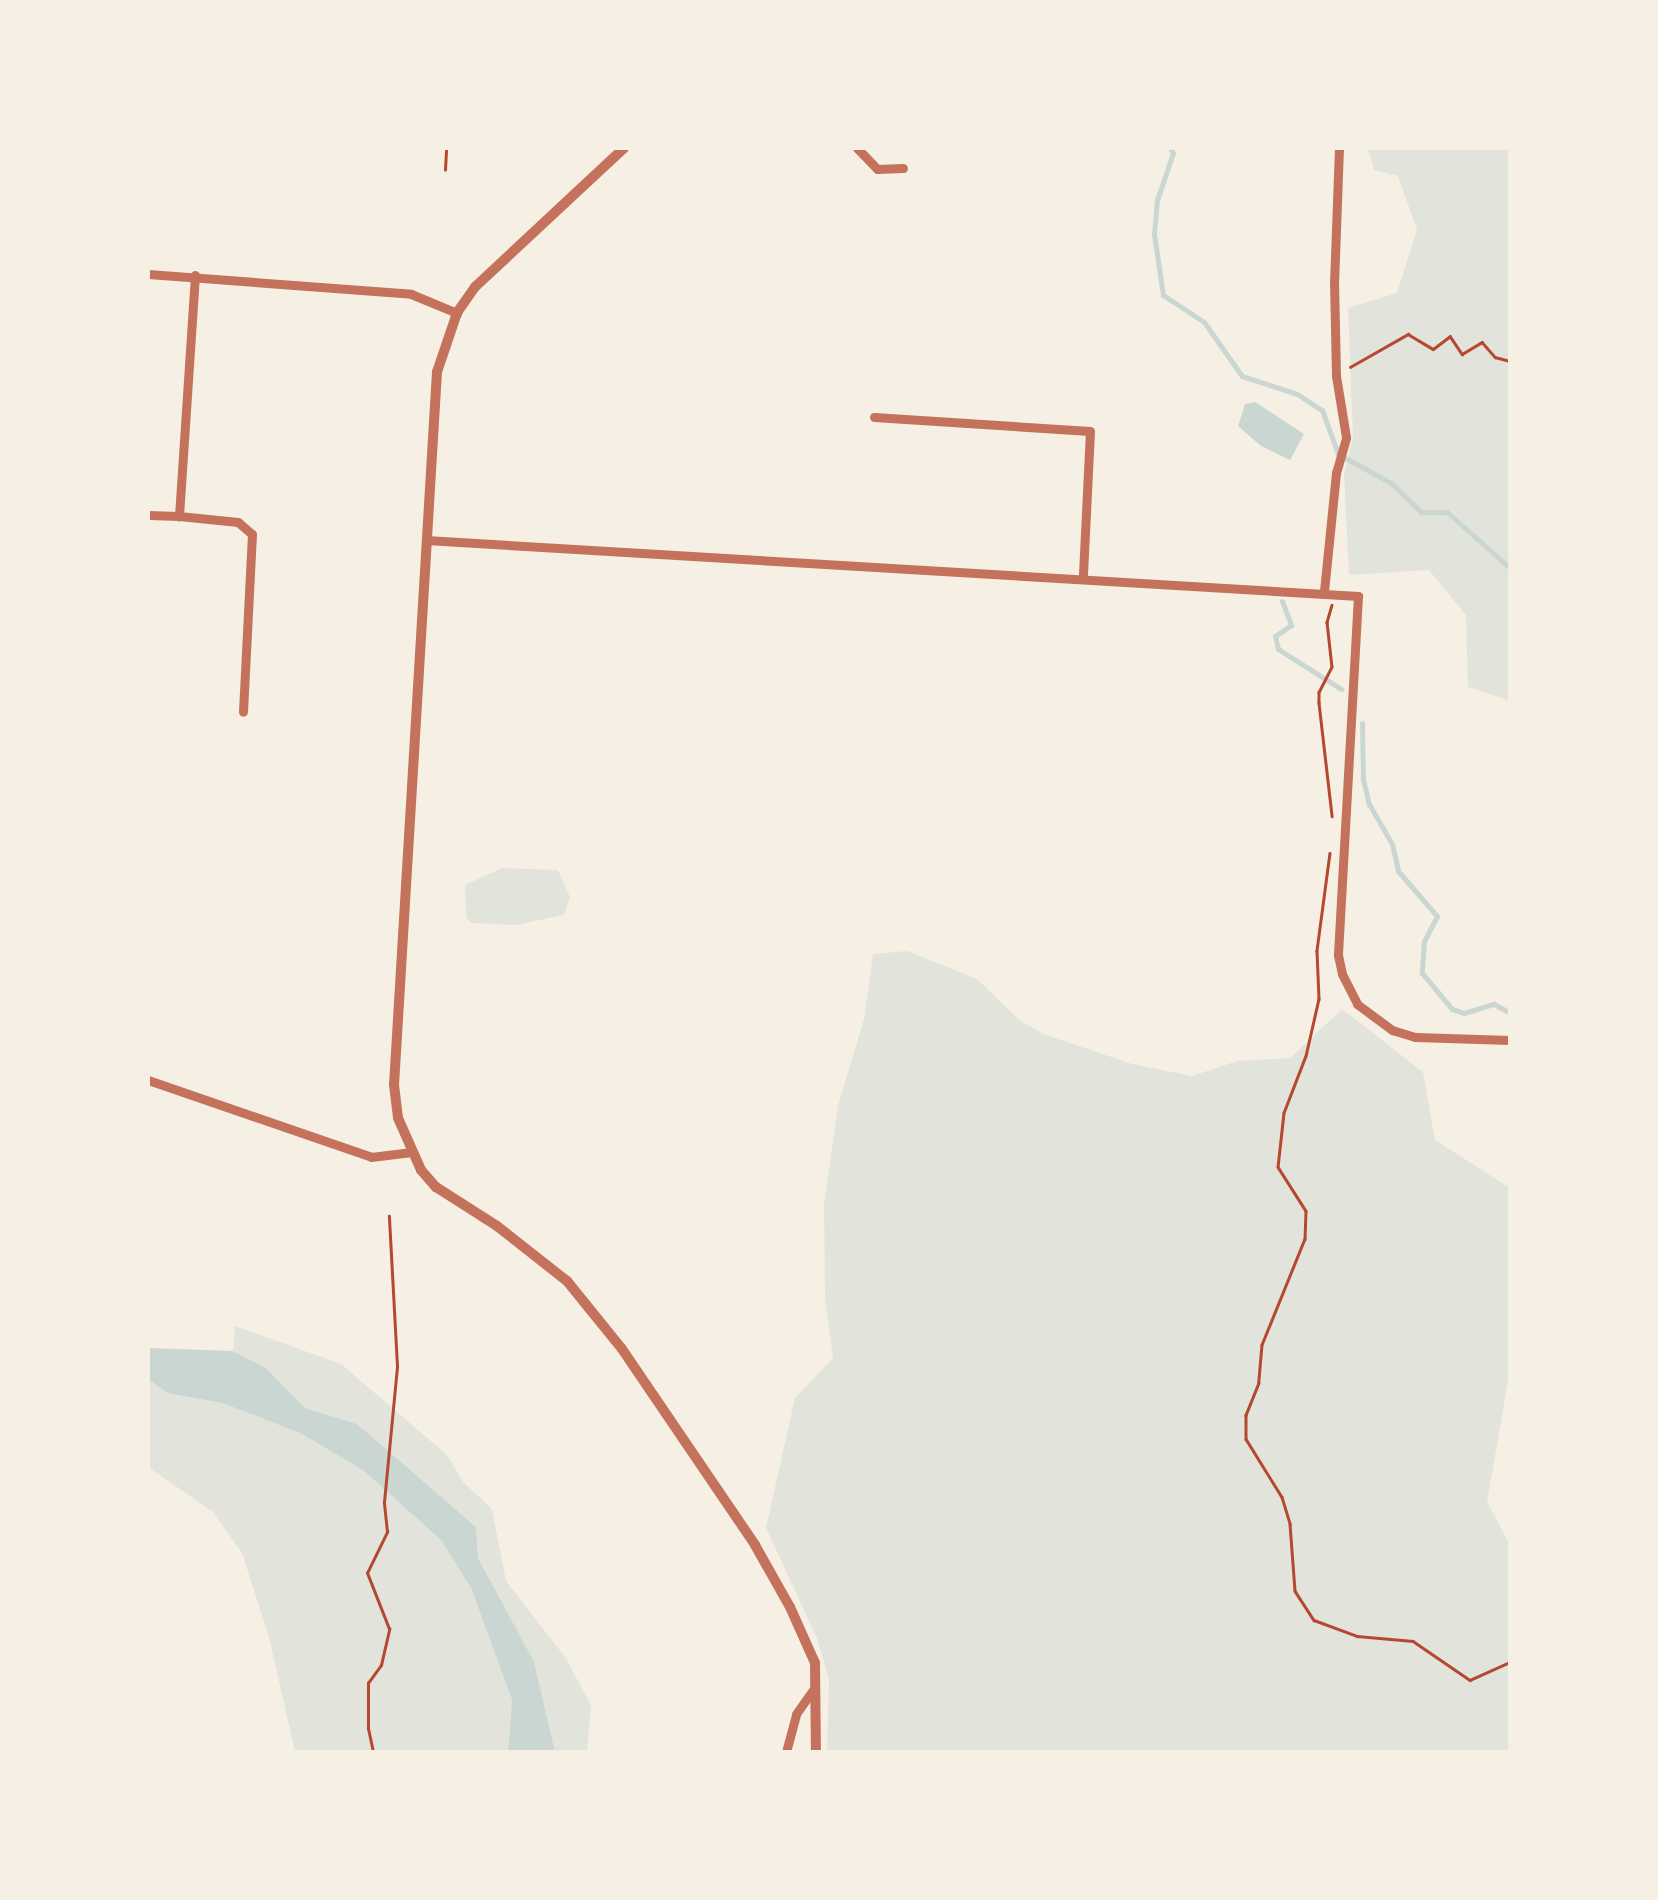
<!DOCTYPE html>
<html>
<head>
<meta charset="utf-8">
<style>
	body { margin:0 }
	#map { position:relative; width:1658px; height:1900px; overflow:hidden; background:#f6efe4; font-family:Helvetica,sans-serif }
	div>[style] { position:absolute }
	.green>* { inset:0; background:#e2e4dc }
	.water>* { inset:0; background:#c9d6d2 }
	.stream>* { height:5px; margin:-2.5px; padding:0 2.5px; transform-origin:2.5px; border-radius:2.5px; background:#c9d6d2 }
	.path>* { height:2.5px; margin:-1.25px; padding:0 1.25px; transform-origin:1.25px; border-radius:1.25px; background:#b5482f }
	.minor>* { height:9px; margin:-4.5px; padding:0 4.5px; transform-origin:4.5px; border-radius:4.5px; background:#c5725c }
	.tertiary>* { height:10px; margin:-5px; padding:0 5px; transform-origin:5px; border-radius:5px; background:#c5725c }
	span { translate:-50% -50%; white-space:nowrap; text-align:center; line-height:1.15; -webkit-text-stroke:8px #f6efe4; paint-order:stroke }
	.frame { position:absolute; inset:0; border:150px solid #f6efe4; pointer-events:none }
</style>
</head>
<body>
<div id="map">
	<div class="green">
		<i style="clip-path:polygon(1368px 148px,1510px 148px,1510px 701px,1468px 687px,1466px 615px,1429px 570px,1349px 575px,1344px 474px,1353px 437px,1348px 308px,1397px 293px,1417px 230px,1398px 176px,1374px 170px)"></i>
		<i style="clip-path:polygon(502px 868px,558px 870px,570px 897px,564px 915px,515px 925px,471px 923px,466px 917px,465px 885px)"></i>
		<i style="clip-path:polygon(907px 951px,977px 979px,1020px 1021px,1046px 1035px,1132px 1064px,1192px 1076px,1237px 1061px,1290px 1058px,1342px 1009px,1423px 1072px,1435px 1140px,1510px 1188px,1510px 1370px,1487px 1502px,1510px 1545px,1510px 1752px,827px 1752px,829px 1680px,817px 1638px,766px 1528px,795px 1398px,833px 1358px,825px 1299px,824px 1205px,838px 1106px,864px 1019px,873px 954px)"></i>
		<i style="clip-path:polygon(235px 1326px,341px 1364px,447px 1455px,463px 1482px,492px 1509px,506px 1581px,565px 1657px,591px 1705px,587px 1752px,555px 1752px,534px 1663px,478px 1558px,476px 1527px,357px 1424px,305px 1408px,266px 1368px,233px 1351px)"></i>
		<i style="clip-path:polygon(148px 1379px,167px 1393px,222px 1403px,300px 1433px,363px 1470px,442px 1541px,471px 1588px,512px 1700px,508px 1752px,295px 1752px,269px 1637px,242px 1553px,213px 1512px,148px 1467px)"></i>
	</div>
	<div class="water">
		<i style="clip-path:polygon(1255px 402px,1304px 434px,1290px 460px,1261px 446px,1238px 426px,1245px 404px)"></i>
		<i style="clip-path:polygon(148px 1348px,233px 1351px,266px 1368px,305px 1408px,357px 1424px,476px 1527px,478px 1558px,534px 1662px,555px 1752px,508px 1752px,512px 1700px,471px 1588px,442px 1541px,363px 1470px,300px 1433px,222px 1403px,167px 1393px,148px 1379px)"></i>
	</div>
	<div class="stream">
		<i style="left:1170px;top:148px;width:6px;rotate:59deg"></i>
		<i style="left:1173px;top:153px;width:50px;rotate:108.8deg"></i>
		<i style="left:1157px;top:200px;width:34px;rotate:95deg"></i>
		<i style="left:1154px;top:234px;width:62px;rotate:81.6deg"></i>
		<i style="left:1163px;top:295px;width:49px;rotate:33.4deg"></i>
		<i style="left:1204px;top:322px;width:66px;rotate:54.9deg"></i>
		<i style="left:1242px;top:376px;width:58px;rotate:18.1deg"></i>
		<i style="left:1297px;top:394px;width:30px;rotate:33deg"></i>
		<i style="left:1322px;top:410px;width:47px;rotate:70deg"></i>
		<i style="left:1338px;top:454px;width:60px;rotate:28.7deg"></i>
		<i style="left:1391px;top:483px;width:42px;rotate:44deg"></i>
		<i style="left:1421px;top:512px;width:26px"></i>
		<i style="left:1447px;top:512px;width:84px;rotate:41.6deg"></i>
		<i style="left:1282px;top:601px;width:26px;rotate:69deg"></i>
		<i style="left:1291px;top:625px;width:19px;rotate:145deg"></i>
		<i style="left:1275px;top:636px;width:13px;rotate:77deg"></i>
		<i style="left:1278px;top:649px;width:75px;rotate:32.4deg"></i>
		<i style="left:1362px;top:723px;width:56px;rotate:89deg"></i>
		<i style="left:1363px;top:779px;width:26px;rotate:77deg"></i>
		<i style="left:1369px;top:804px;width:46px;rotate:60.1deg"></i>
		<i style="left:1392px;top:844px;width:28px;rotate:77deg"></i>
		<i style="left:1398px;top:871px;width:60px;rotate:49.1deg"></i>
		<i style="left:1437px;top:916px;width:28px;rotate:117deg"></i>
		<i style="left:1424px;top:941px;width:32px;rotate:94deg"></i>
		<i style="left:1422px;top:973px;width:47px;rotate:50.2deg"></i>
		<i style="left:1452px;top:1009px;width:13px;rotate:18deg"></i>
		<i style="left:1464px;top:1013px;width:31px;rotate:-17deg"></i>
		<i style="left:1494px;top:1004px;width:18px;rotate:29deg"></i>
	</div>
	<div class="path">
		<i style="left:445px;top:170px;width:22px;rotate:-87deg"></i>
		<i style="left:1350px;top:367px;width:67px;rotate:-29.6deg"></i>
		<i style="left:1408px;top:334px;width:29px;rotate:31deg"></i>
		<i style="left:1433px;top:349px;width:21px;rotate:-37deg"></i>
		<i style="left:1450px;top:336px;width:22px;rotate:56deg"></i>
		<i style="left:1462px;top:354px;width:23px;rotate:-31deg"></i>
		<i style="left:1482px;top:342px;width:20px;rotate:49deg"></i>
		<i style="left:1495px;top:357px;width:16px;rotate:15deg"></i>
		<i style="left:1332px;top:605px;width:18px;rotate:106deg"></i>
		<i style="left:1327px;top:622px;width:45px;rotate:83.7deg"></i>
		<i style="left:1332px;top:667px;width:28px;rotate:117deg"></i>
		<i style="left:1319px;top:692px;width:11px;rotate:90deg"></i>
		<i style="left:1319px;top:703px;width:114px;rotate:83.4deg"></i>
		<i style="left:1330px;top:853px;width:99px;rotate:97.6deg"></i>
		<i style="left:1317px;top:951px;width:48px;rotate:87.6deg"></i>
		<i style="left:1319px;top:999px;width:58px;rotate:102.8deg"></i>
		<i style="left:1306px;top:1056px;width:61px;rotate:111.1deg"></i>
		<i style="left:1284px;top:1113px;width:54px;rotate:96.3deg"></i>
		<i style="left:1278px;top:1167px;width:52px;rotate:57.5deg"></i>
		<i style="left:1306px;top:1211px;width:28px;rotate:92deg"></i>
		<i style="left:1305px;top:1239px;width:114px;rotate:112.1deg"></i>
		<i style="left:1262px;top:1345px;width:38px;rotate:95deg"></i>
		<i style="left:1259px;top:1383px;width:35px;rotate:112deg"></i>
		<i style="left:1246px;top:1415px;width:24px;rotate:90deg"></i>
		<i style="left:1246px;top:1439px;width:68px;rotate:58.2deg"></i>
		<i style="left:1282px;top:1497px;width:28px;rotate:73deg"></i>
		<i style="left:1290px;top:1524px;width:67px;rotate:85.7deg"></i>
		<i style="left:1295px;top:1591px;width:35px;rotate:57deg"></i>
		<i style="left:1314px;top:1620px;width:46px;rotate:20.4deg"></i>
		<i style="left:1357px;top:1636px;width:56px;rotate:5.1deg"></i>
		<i style="left:1413px;top:1641px;width:69px;rotate:34.4deg"></i>
		<i style="left:1470px;top:1680px;width:44px;rotate:-24.2deg"></i>
		<i style="left:373px;top:1752px;width:24px;rotate:-102deg"></i>
		<i style="left:368px;top:1729px;width:46px;rotate:-90deg"></i>
		<i style="left:368px;top:1683px;width:22px;rotate:-54deg"></i>
		<i style="left:381px;top:1665px;width:37px;rotate:-77deg"></i>
		<i style="left:389px;top:1629px;width:60px;rotate:-111.4deg"></i>
		<i style="left:367px;top:1573px;width:46px;rotate:-64deg"></i>
		<i style="left:387px;top:1532px;width:30px;rotate:-96deg"></i>
		<i style="left:384px;top:1502px;width:137px;rotate:-84.5deg"></i>
		<i style="left:397px;top:1366px;width:150px;rotate:-93.1deg"></i>
	</div>
	<div class="minor">
		<i style="left:857px;top:148px;width:29px;rotate:46deg"></i>
		<i style="left:877px;top:169px;width:26px;rotate:-2deg"></i>
		<i style="left:148px;top:274px;width:264px;rotate:4.3deg"></i>
		<i style="left:411px;top:294px;width:50px;rotate:22.4deg"></i>
		<i style="left:195px;top:275px;width:242px;rotate:93.8deg"></i>
		<i style="left:179px;top:516px;width:59px;rotate:5.8deg"></i>
		<i style="left:238px;top:522px;width:18px;rotate:41deg"></i>
		<i style="left:252px;top:534px;width:178px;rotate:92.9deg"></i>
		<i style="left:874px;top:417px;width:216px;rotate:3.7deg"></i>
		<i style="left:1090px;top:431px;width:145px;rotate:92.8deg"></i>
		<i style="left:148px;top:515px;width:31px;rotate:2deg"></i>
		<i style="left:426px;top:540px;width:934px;rotate:3.44deg"></i>
		<i style="left:1358px;top:596px;width:360px;rotate:93.2deg"></i>
		<i style="left:1338px;top:955px;width:19px;rotate:78deg"></i>
		<i style="left:1342px;top:974px;width:34px;rotate:63deg"></i>
		<i style="left:1357px;top:1004px;width:44px;rotate:36.6deg"></i>
		<i style="left:1392px;top:1030px;width:24px;rotate:17deg"></i>
		<i style="left:1415px;top:1037px;width:95px;rotate:1.8deg"></i>
		<i style="left:1324px;top:591px;width:119px;rotate:-84.2deg"></i>
		<i style="left:1336px;top:473px;width:37px;rotate:-74deg"></i>
		<i style="left:1346px;top:437px;width:62px;rotate:-99.3deg"></i>
		<i style="left:1336px;top:376px;width:92px;rotate:-91.2deg"></i>
		<i style="left:1334px;top:284px;width:136px;rotate:-87.9deg"></i>
		<i style="left:148px;top:1080px;width:236px;rotate:19deg"></i>
		<i style="left:371px;top:1157px;width:39px;rotate:-7deg"></i>
		<i style="left:786px;top:1752px;width:39px;rotate:-75deg"></i>
		<i style="left:796px;top:1714px;width:33px;rotate:-55deg"></i>
	</div>
	<div class="tertiary">
		<i style="left:624px;top:148px;width:204px;rotate:137deg"></i>
		<i style="left:475px;top:287px;width:32px;rotate:125deg"></i>
		<i style="left:457px;top:313px;width:62px;rotate:108.7deg"></i>
		<i style="left:437px;top:372px;width:714px;rotate:93.45deg"></i>
		<i style="left:394px;top:1085px;width:33px;rotate:83deg"></i>
		<i style="left:398px;top:1118px;width:57px;rotate:66.1deg"></i>
		<i style="left:421px;top:1170px;width:23px;rotate:49deg"></i>
		<i style="left:436px;top:1187px;width:72px;rotate:32.6deg"></i>
		<i style="left:497px;top:1226px;width:89px;rotate:38.2deg"></i>
		<i style="left:567px;top:1281px;width:87px;rotate:51deg"></i>
		<i style="left:622px;top:1349px;width:237px;rotate:55.8deg"></i>
		<i style="left:755px;top:1545px;width:71px;rotate:60.6deg"></i>
		<i style="left:790px;top:1607px;width:61px;rotate:65.9deg"></i>
		<i style="left:815px;top:1663px;width:89px;rotate:89.4deg"></i>
	</div>
	<div class="frame"></div>
</div>
</body>
</html>
